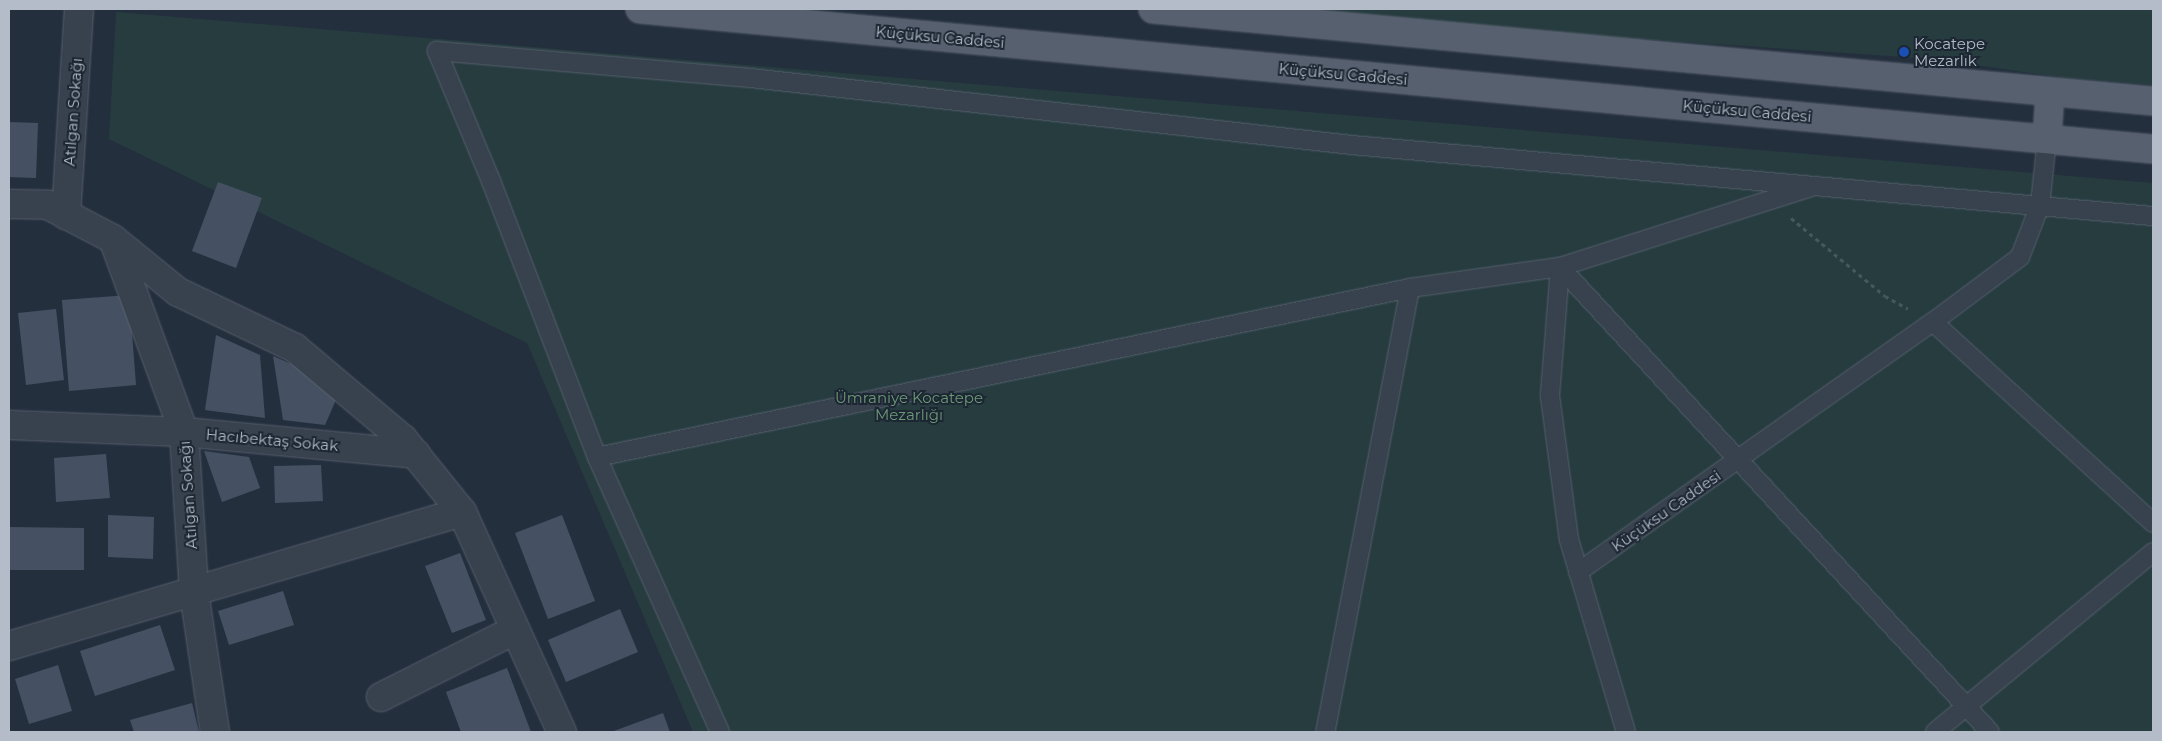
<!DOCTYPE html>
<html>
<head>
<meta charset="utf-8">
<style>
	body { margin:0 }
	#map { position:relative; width:2162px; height:741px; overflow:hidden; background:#242f3e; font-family:Montserrat,sans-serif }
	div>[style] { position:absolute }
	.green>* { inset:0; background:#263c3f }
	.building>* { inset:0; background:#455162 }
	.path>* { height:3px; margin-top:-1.5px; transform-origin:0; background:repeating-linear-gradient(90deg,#44595c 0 4px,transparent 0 8px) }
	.roads { filter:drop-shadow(0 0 1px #565f6c) drop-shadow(0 0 1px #565f6c) }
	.service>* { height:18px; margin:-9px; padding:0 9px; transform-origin:9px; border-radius:9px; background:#38414e }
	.minor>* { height:28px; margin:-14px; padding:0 14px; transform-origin:14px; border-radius:14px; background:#38414e }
	.primary>* { height:28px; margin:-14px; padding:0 14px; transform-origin:14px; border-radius:14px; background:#56606e }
	.dots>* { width:14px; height:14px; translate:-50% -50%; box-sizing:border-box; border:2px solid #1d2633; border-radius:50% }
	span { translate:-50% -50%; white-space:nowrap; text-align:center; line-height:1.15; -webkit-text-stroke:4px #1d2633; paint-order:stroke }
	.street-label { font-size:15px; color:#b4bcc9 }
	.poi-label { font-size:15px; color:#b4bcc9 }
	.left { translate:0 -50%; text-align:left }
	.park-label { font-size:15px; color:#6b9a76 }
	.frame { position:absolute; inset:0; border:10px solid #b4bcc9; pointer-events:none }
</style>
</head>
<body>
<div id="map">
	<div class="green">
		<i style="clip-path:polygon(1316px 9px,2153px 9px,2153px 85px,2066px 78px,1934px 59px,1463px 27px)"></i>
		<i style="clip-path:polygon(116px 12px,2153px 183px,2153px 732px,693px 732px,527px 343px,109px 139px)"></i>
	</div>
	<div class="building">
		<i style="clip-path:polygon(9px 122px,38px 123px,36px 178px,9px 177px)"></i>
		<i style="clip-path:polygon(218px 182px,262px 198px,236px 268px,192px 251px)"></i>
		<i style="clip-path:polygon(129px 295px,136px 385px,69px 391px,62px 300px)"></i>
		<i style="clip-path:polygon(56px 309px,64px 380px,26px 385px,18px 313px)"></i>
		<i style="clip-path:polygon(216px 335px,260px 355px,265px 418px,205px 410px)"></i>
		<i style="clip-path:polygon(273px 356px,342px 386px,325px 425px,283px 420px)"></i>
		<i style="clip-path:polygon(204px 451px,249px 457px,260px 488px,222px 502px)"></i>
		<i style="clip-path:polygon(106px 454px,110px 498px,56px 502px,54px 458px)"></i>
		<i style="clip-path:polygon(321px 465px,323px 501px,275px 503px,274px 466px)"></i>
		<i style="clip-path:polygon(108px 515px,154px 517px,153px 559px,108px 557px)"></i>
		<i style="clip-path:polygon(562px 515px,595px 601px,548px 619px,515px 533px)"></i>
		<i style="clip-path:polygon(10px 527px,84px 528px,84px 570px,10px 570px)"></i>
		<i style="clip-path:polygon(460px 553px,486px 620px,452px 633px,425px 566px)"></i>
		<i style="clip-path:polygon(283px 591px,294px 625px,229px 645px,218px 611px)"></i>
		<i style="clip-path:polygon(620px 609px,638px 652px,566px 682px,548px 640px)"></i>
		<i style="clip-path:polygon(160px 625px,175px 670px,95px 696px,80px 651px)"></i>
		<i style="clip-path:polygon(58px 665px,72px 711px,29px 724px,15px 679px)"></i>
		<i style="clip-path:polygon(507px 668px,531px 732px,461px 732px,446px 692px)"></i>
		<i style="clip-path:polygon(192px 703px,199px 732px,134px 732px,130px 720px)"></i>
		<i style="clip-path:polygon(663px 713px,670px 732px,611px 732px)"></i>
	</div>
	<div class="path">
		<i style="left:1791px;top:218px;width:122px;rotate:39.7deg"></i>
		<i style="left:1885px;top:296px;width:26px;rotate:29deg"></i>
	</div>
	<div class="roads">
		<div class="service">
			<i style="left:1410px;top:288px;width:151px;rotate:-8deg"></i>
			<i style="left:1560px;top:267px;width:633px;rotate:47.24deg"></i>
			<i style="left:1933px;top:322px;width:298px;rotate:42.4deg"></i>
			<i style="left:597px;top:457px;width:830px;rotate:-11.74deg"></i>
			<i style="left:1410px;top:288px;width:452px;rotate:100.8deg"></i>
			<i style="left:1578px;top:572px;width:434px;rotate:-35.2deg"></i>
			<i style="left:1933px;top:322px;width:109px;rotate:-36.8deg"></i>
			<i style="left:2020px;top:257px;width:56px;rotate:-69deg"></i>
			<i style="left:2040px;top:205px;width:66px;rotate:-83.9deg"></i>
			<i style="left:720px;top:732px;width:301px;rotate:-114.1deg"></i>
			<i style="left:597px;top:457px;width:296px;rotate:-111deg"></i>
			<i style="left:491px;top:181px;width:141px;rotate:-112.6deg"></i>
			<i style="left:437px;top:51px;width:315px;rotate:4.9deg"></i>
			<i style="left:751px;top:78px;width:605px;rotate:6.36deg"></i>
			<i style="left:1352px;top:145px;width:804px;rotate:5.07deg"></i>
			<i style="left:1626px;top:732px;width:200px;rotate:-106.5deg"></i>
			<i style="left:1569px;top:540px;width:146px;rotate:-97.5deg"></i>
			<i style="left:1550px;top:395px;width:128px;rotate:-85.5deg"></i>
			<i style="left:1560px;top:267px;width:263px;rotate:-17.7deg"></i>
			<i style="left:1935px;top:732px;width:283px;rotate:-39.5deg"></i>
		</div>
		<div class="minor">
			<i style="left:9px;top:204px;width:39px;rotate:1deg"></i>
			<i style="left:48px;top:205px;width:73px;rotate:27.6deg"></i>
			<i style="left:113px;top:239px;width:84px;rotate:39.2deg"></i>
			<i style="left:178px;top:292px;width:130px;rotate:25.6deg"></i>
			<i style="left:295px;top:348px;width:141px;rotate:40.1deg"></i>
			<i style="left:403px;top:439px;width:94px;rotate:51.1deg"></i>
			<i style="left:462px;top:512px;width:242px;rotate:65.6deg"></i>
			<i style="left:66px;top:215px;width:206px;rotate:-86.4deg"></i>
			<i style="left:114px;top:241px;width:203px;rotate:69.9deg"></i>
			<i style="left:184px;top:432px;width:160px;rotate:86.4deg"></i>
			<i style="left:194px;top:592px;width:142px;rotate:81.5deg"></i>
			<i style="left:9px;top:425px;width:175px;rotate:2.3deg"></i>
			<i style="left:184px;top:432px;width:233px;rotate:5.4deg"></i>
			<i style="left:9px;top:646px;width:472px;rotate:-16.5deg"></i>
			<i style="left:381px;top:697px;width:150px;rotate:-26.6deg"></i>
		</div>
		<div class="primary">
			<i style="left:640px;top:9px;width:1519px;rotate:5.29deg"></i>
			<i style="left:1153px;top:9px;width:1004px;rotate:5.26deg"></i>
			<i style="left:2047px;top:139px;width:47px;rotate:-86.3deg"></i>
		</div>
	</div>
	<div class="dots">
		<i style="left:1904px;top:52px;background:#1a4fb4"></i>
	</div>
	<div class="street-label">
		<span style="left:940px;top:37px;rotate:5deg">Küçüksu Caddesi</span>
		<span style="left:1343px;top:74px;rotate:5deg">Küçüksu Caddesi</span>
		<span style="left:1747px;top:111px;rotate:5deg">Küçüksu Caddesi</span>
		<span style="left:73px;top:112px;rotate:-86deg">Atılgan Sokağı</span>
		<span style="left:272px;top:440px;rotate:5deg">Hacıbektaş Sokak</span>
		<span style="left:188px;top:495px;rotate:-94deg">Atılgan Sokağı</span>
		<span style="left:1666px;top:511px;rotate:-35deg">Küçüksu Caddesi</span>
	</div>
	<div class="poi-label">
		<span class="left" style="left:1914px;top:52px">Kocatepe<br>Mezarlık</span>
	</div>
	<div class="park-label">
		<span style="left:909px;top:406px">Ümraniye Kocatepe<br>Mezarlığı</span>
	</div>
	<div class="frame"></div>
</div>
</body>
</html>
